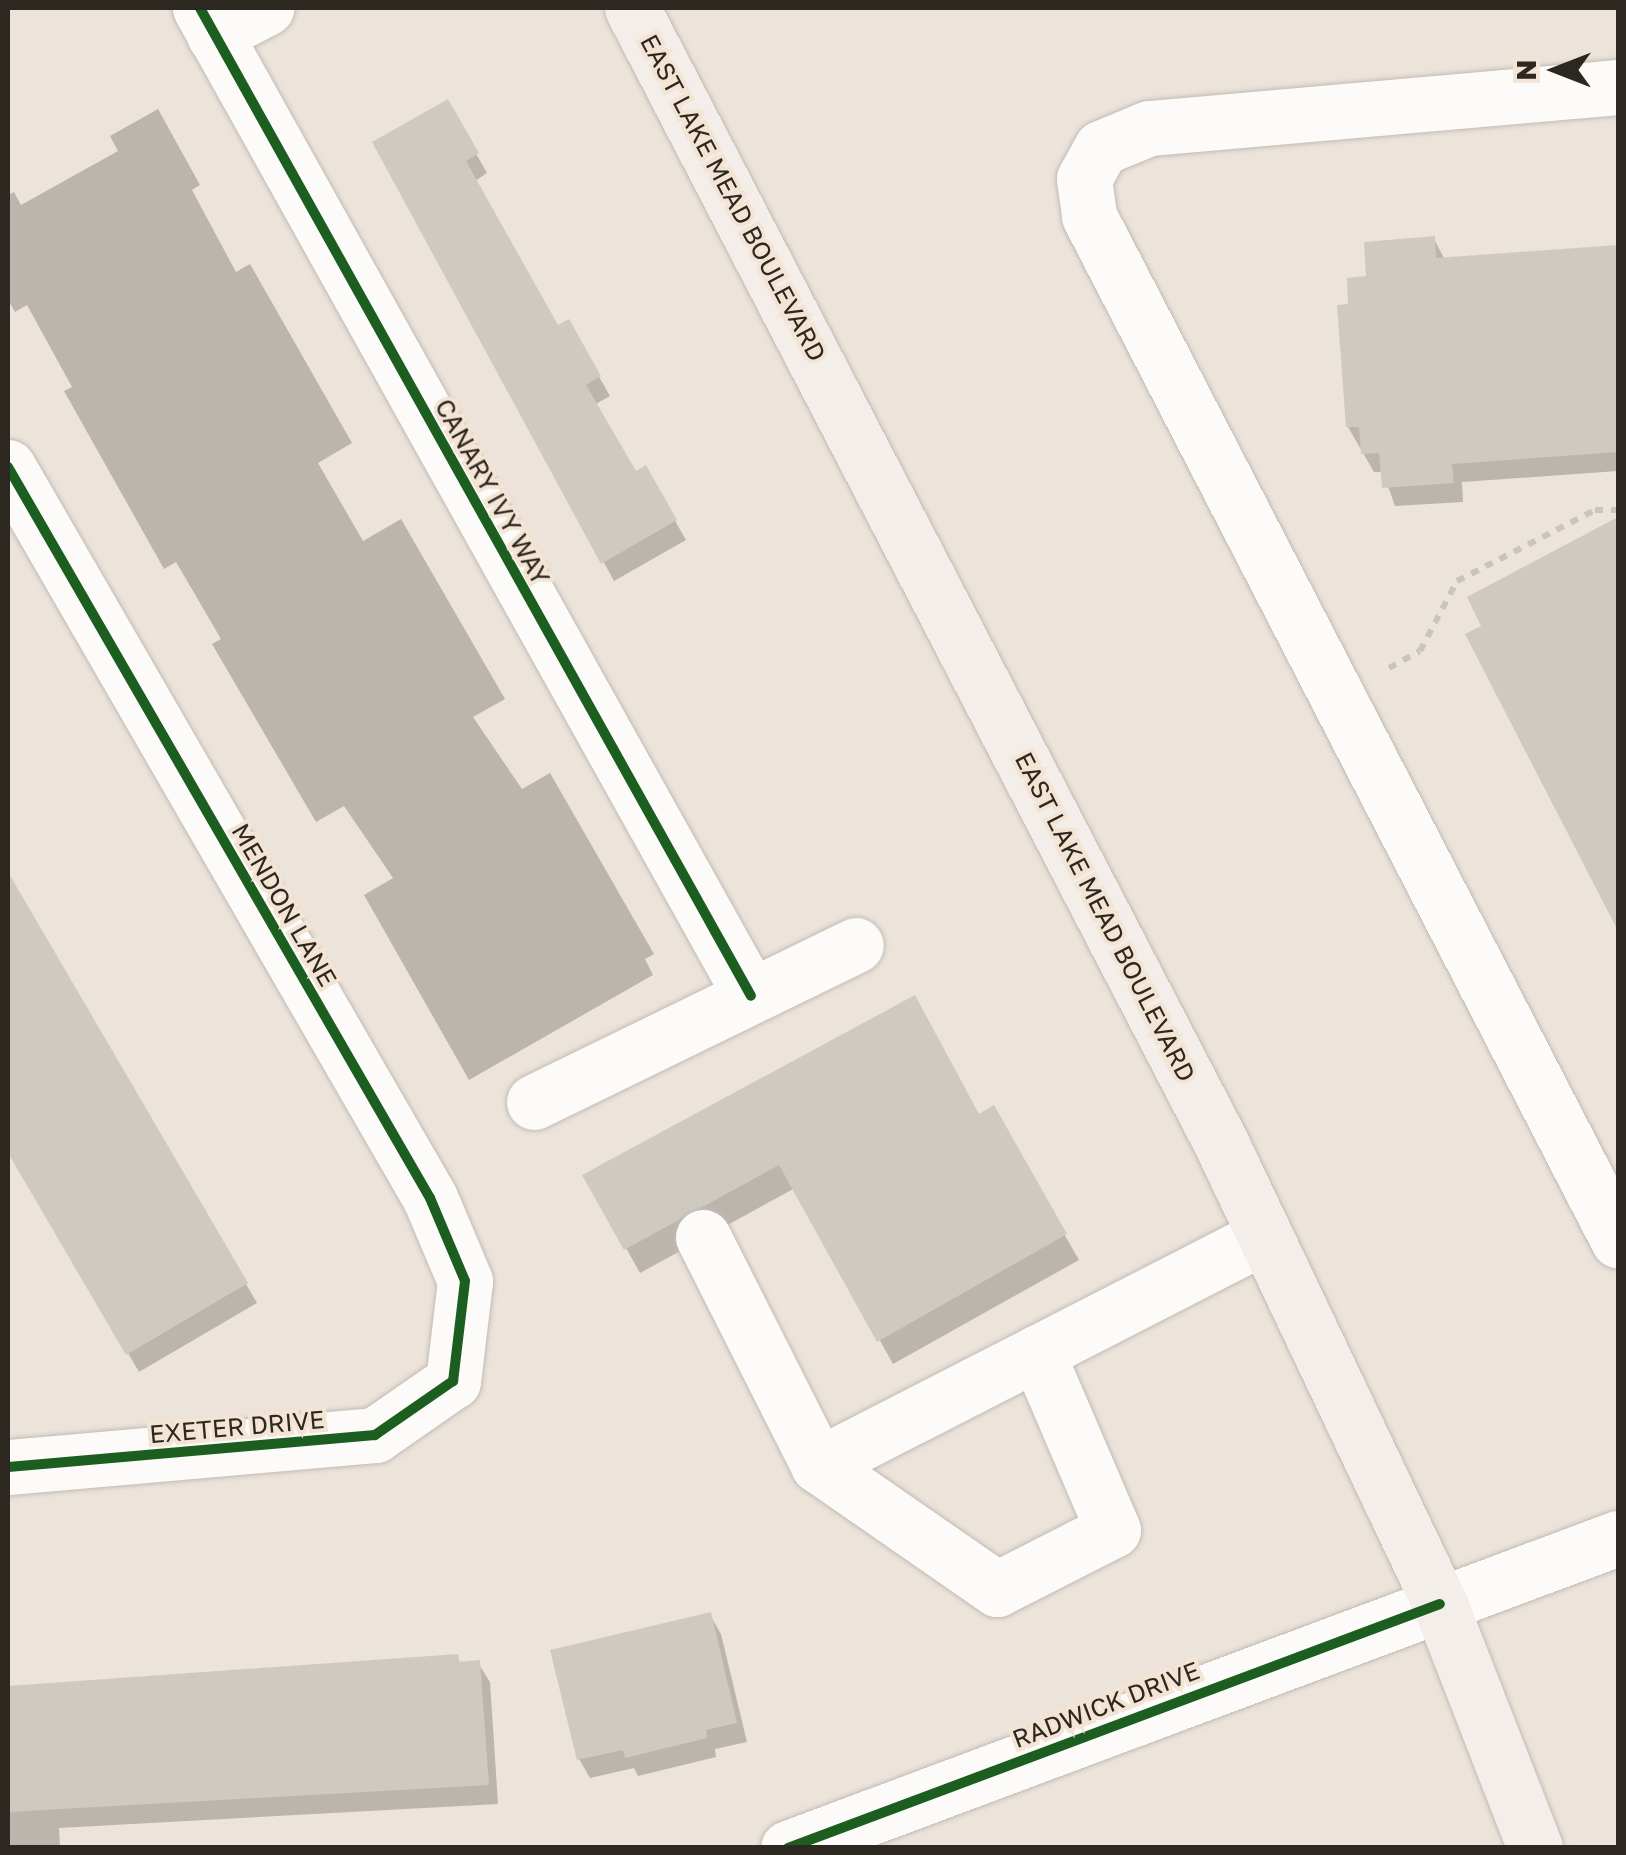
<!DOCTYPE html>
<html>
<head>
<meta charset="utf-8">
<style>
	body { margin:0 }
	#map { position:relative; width:1626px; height:1855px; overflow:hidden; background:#ece3da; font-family:"Golos Text",sans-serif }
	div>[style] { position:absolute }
	.shadow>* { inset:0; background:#0003 }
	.building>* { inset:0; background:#cfcabf }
	.path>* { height:6px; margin-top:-3px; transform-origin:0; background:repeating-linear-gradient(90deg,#c7c4c1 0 8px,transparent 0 16px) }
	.roads { filter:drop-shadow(0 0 2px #c2bbb4) drop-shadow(0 0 2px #c2bbb4) }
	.minor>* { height:55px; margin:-27.5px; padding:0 27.5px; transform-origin:27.5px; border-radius:27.5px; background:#fcfbf9 }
	.major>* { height:55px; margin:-27.5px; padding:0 27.5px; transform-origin:27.5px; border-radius:27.5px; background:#f4eeea }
	.cycleway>* { height:10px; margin:-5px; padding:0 5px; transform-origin:5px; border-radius:5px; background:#1b5e20 }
	span { translate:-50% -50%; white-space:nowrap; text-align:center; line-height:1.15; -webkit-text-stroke:8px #f3e4d3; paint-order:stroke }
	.street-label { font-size:25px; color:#2c2720 }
	.frame { position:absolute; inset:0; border:10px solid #2c2720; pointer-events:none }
	.north { position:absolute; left:1506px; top:20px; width:100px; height:100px; -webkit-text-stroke:8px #f3e4d3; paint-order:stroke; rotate:270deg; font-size:28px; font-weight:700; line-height:40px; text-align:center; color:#2c2720 }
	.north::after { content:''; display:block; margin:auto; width:35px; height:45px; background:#2c2720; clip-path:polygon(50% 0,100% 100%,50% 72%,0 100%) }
</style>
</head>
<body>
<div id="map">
	<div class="shadow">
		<i style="clip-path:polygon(447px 102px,487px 173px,475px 181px,557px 328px,568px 322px,610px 396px,594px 405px,635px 474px,645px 468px,686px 540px,614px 581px,375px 143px)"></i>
		<i style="clip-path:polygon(158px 109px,200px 185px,192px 190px,236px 272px,250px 264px,352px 443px,318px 463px,363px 541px,401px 519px,505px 699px,473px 717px,522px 789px,550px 773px,654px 954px,645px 959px,653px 975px,469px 1080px,364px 895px,393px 878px,344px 806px,316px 822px,212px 644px,221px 639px,176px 562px,164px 569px,64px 391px,72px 387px,27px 305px,15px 312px,8px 300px,8px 195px,14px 192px,21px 205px,118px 151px,110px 136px)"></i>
		<i style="clip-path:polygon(1434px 239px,1445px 260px,1618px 248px,1618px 471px,1462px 482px,1463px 502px,1395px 506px,1383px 472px,1374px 472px,1348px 427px,1350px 307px,1369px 278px)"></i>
		<i style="clip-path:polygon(1618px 520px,1618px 926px,1468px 636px,1484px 627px,1470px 598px)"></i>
		<i style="clip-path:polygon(8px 877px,257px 1303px,139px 1372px,8px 1147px)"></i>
		<i style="clip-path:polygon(993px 1109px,1079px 1260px,893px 1364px,795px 1188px,640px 1273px,586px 1176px,979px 1117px)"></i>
		<i style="clip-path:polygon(710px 1615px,721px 1634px,747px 1742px,715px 1749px,716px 1757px,638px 1776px,634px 1768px,590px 1778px,579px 1759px)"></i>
		<i style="clip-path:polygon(457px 1657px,461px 1664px,478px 1663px,490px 1682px,498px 1804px,59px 1828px,60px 1846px,8px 1848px,8px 1690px)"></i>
	</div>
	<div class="building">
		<i style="clip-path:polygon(448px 99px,479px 153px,466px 161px,558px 325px,569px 319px,601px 376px,586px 385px,636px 471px,646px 465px,677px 520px,601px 564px,372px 142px)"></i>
		<i style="clip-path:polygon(1435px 236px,1436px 258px,1618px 245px,1618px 452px,1452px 464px,1454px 483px,1382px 488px,1379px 453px,1361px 454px,1359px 427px,1346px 427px,1337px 305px,1348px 304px,1347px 278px,1366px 276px,1364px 242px)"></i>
		<i style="clip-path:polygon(1618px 517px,1618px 931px,1465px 634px,1481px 626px,1467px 597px)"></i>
		<i style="clip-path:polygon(8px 872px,248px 1283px,126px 1355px,8px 1153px)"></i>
		<i style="clip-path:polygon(915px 995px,979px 1114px,994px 1105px,1067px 1234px,877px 1342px,779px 1165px,624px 1250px,582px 1175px)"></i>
		<i style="clip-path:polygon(711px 1612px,737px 1723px,706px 1730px,707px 1738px,625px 1758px,623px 1750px,577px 1760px,550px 1650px)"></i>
		<i style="clip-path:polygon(458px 1654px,459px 1662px,480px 1660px,489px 1785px,8px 1812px,8px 1686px)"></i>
	</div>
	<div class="path">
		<i style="left:1389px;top:668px;width:35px;rotate:-29deg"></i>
		<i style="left:1420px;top:651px;width:79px;rotate:-62.1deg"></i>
		<i style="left:1457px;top:581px;width:155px;rotate:-27.2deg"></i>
		<i style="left:1595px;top:510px;width:23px"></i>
	</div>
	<div class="roads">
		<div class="minor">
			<i style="left:200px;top:8px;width:1131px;rotate:60.85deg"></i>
			<i style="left:214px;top:35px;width:59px;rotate:-27.4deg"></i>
			<i style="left:1618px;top:87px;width:471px;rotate:175deg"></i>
			<i style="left:1149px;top:128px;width:52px;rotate:157.4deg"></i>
			<i style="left:1101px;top:148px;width:35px;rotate:119deg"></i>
			<i style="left:1084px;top:179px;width:37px;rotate:82deg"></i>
			<i style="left:1089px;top:216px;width:1153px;rotate:62.68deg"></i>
			<i style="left:8px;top:467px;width:844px;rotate:60deg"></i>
			<i style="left:430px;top:1198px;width:90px;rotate:67.1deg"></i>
			<i style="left:465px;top:1281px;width:101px;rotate:96.8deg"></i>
			<i style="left:453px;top:1381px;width:95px;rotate:145.3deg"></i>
			<i style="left:375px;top:1435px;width:368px;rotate:175deg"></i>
			<i style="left:534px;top:1102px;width:358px;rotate:-26deg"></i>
			<i style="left:703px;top:1237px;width:255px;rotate:63.2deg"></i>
			<i style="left:818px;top:1465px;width:502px;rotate:-27.13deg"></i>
			<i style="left:818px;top:1465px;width:218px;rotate:34.7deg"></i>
			<i style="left:997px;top:1589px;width:130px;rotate:-27deg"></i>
			<i style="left:1113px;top:1530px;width:193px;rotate:-113.2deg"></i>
			<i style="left:788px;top:1848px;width:886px;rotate:-20.48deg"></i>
		</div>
		<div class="major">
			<i style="left:632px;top:8px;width:1279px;rotate:62.57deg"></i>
			<i style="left:1221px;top:1143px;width:510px;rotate:64.59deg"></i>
			<i style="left:1440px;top:1604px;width:262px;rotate:68.7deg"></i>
		</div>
	</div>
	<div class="cycleway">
		<i style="left:200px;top:8px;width:1131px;rotate:60.85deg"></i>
		<i style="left:8px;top:467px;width:844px;rotate:60deg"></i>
		<i style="left:430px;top:1198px;width:90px;rotate:67.1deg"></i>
		<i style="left:465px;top:1281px;width:101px;rotate:96.8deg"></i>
		<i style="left:453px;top:1381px;width:95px;rotate:145.3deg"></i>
		<i style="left:375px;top:1435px;width:368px;rotate:175deg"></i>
		<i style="left:788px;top:1848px;width:696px;rotate:-20.52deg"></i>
	</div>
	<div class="street-label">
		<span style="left:733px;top:198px;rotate:62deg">EAST LAKE MEAD BOULEVARD</span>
		<span style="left:492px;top:492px;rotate:61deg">CANARY IVY WAY</span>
		<span style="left:284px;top:905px;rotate:60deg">MENDON LANE</span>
		<span style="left:1105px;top:917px;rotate:63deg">EAST LAKE MEAD BOULEVARD</span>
		<span style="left:237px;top:1427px;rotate:-5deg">EXETER DRIVE</span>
		<span style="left:1106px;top:1705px;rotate:-21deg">RADWICK DRIVE</span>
	</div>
	<div class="frame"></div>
	<div class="north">N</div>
</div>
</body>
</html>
